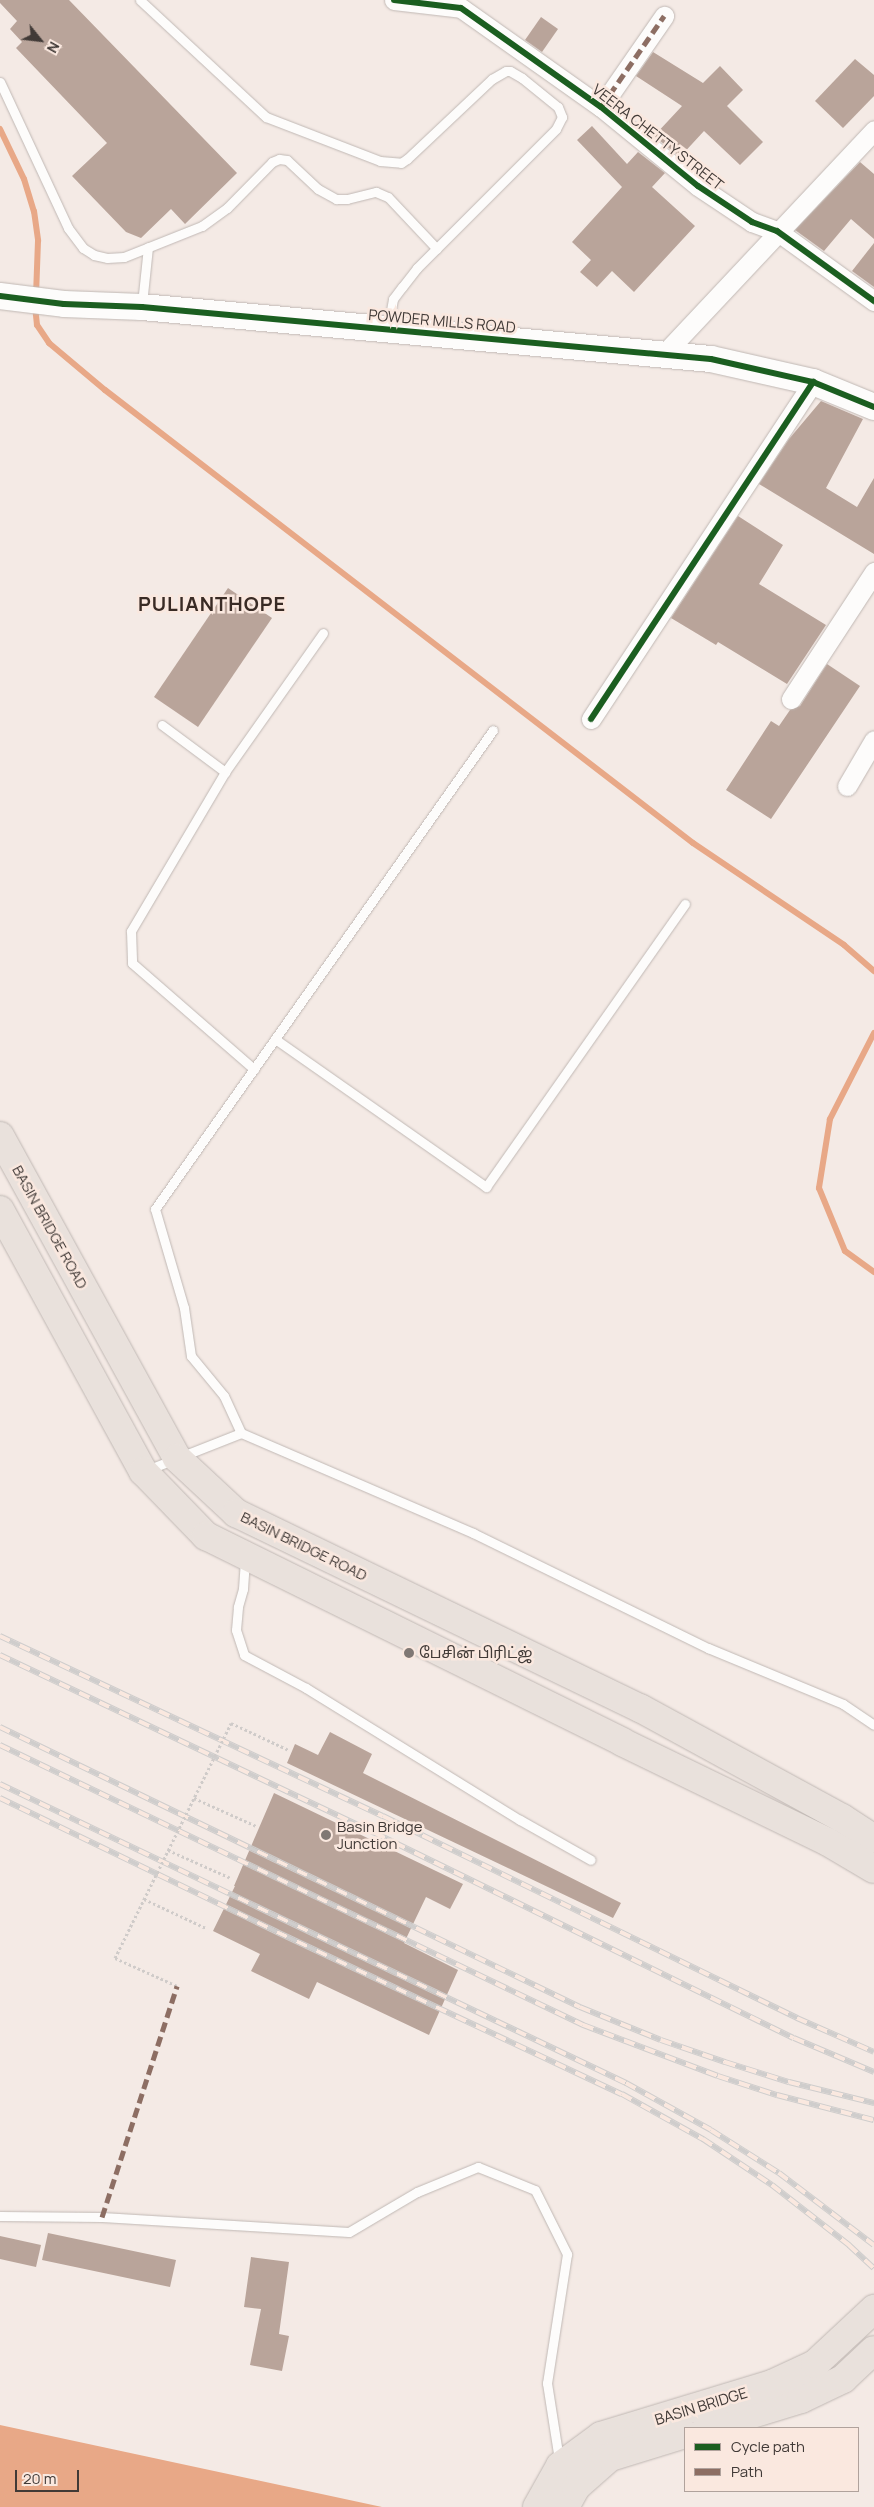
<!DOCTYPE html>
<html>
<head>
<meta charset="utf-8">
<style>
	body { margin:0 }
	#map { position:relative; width:874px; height:2507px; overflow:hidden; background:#f4eae5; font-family:Manrope,"Noto Sans Tamil",sans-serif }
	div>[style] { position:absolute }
	.water>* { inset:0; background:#e8a887 }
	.stream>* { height:6px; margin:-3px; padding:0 3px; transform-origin:3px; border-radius:3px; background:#e8a887 }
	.building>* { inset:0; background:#b9a49a }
	.path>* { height:3px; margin-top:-1.5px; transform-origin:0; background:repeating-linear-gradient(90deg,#cfcbc9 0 2.5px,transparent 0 5px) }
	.roads { filter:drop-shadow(0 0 1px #c0b8b4) drop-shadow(0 0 1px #c0b8b4) }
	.lane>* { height:9px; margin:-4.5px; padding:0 4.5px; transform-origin:4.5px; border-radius:4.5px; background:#fdfcfb }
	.street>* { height:19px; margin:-9.5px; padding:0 9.5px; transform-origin:9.5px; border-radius:9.5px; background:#fdfcfb }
	.secondary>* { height:26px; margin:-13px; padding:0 13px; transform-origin:13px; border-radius:13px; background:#fdfcfb }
	.primary>* { height:28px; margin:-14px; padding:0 14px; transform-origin:14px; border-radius:14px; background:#e9e1dc }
	.rail>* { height:5.5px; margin-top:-2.75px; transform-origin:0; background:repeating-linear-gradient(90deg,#fae8df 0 11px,#cfcdcc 0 22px); box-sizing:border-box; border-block:1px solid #cfcdcc }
	.path-bridge>* { height:3px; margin-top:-1.5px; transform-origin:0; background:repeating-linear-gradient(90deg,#cfcbc9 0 2.5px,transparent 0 5px) }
	.quiet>* { height:5px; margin-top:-2.5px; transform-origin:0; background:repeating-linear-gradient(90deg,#8d6e63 0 10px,transparent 0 15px) }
	.cycleway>* { height:6px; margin:-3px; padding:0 3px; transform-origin:3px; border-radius:3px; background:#1b5e20 }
	.dots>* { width:14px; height:14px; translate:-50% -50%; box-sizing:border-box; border:2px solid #fae8df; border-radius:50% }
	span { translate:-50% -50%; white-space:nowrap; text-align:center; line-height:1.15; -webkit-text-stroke:5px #fae8df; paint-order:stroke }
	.street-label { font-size:15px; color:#413a37 }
	.poi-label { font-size:15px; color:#413a37 }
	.left { translate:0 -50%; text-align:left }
	.district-label { font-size:20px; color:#392b25; font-weight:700; letter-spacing:1px }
	.legend { position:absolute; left:684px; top:2427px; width:175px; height:65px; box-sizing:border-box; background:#fae8df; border:1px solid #b0a29c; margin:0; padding:6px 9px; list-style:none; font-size:15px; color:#413a37 }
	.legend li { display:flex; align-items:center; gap:10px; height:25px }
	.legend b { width:25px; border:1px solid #b0a29c }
	.north { position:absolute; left:15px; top:15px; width:50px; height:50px; -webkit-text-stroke:4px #fae8df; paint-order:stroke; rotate:119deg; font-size:14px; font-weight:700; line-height:20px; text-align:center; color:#413a37 }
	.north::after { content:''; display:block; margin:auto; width:18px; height:22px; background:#413a37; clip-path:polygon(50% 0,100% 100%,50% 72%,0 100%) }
	.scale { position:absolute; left:15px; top:2470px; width:64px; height:22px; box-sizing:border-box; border:2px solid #413a37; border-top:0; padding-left:6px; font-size:15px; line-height:18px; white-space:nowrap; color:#413a37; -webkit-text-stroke:4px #fae8df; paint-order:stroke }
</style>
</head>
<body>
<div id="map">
	<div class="water">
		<i style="clip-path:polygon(0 2425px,382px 2507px,0 2507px)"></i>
	</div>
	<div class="stream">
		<i style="left:0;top:129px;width:55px;rotate:64.4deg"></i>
		<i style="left:24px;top:179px;width:34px;rotate:73deg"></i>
		<i style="left:34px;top:211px;width:30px;rotate:82deg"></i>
		<i style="left:38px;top:241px;width:55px;rotate:92.1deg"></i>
		<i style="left:35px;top:306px;width:19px;rotate:84deg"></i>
		<i style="left:37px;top:325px;width:22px;rotate:56deg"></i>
		<i style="left:49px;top:343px;width:73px;rotate:40deg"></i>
		<i style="left:105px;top:390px;width:742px;rotate:37.61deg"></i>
		<i style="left:693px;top:843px;width:182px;rotate:34deg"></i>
		<i style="left:844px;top:945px;width:40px;rotate:41deg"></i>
		<i style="left:874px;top:1033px;width:97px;rotate:117.1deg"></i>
		<i style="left:830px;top:1119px;width:70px;rotate:99.1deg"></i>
		<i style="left:819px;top:1188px;width:68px;rotate:67.6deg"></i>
		<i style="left:845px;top:1251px;width:36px;rotate:36deg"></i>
	</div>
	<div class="building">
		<i style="clip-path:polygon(0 0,69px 0,237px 173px,185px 224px,171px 209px,141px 238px,126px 232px,72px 176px,107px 143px,16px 48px,22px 42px,10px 29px,17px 21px,0 3px)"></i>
		<i style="clip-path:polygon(541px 17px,558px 29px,542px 52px,525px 40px)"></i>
		<i style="clip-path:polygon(653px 52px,703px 83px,720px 66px,743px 90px,727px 106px,763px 142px,740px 165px,704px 131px,680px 157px,654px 136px,682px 106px,636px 76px)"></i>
		<i style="clip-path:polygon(855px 59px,874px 75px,874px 96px,843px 128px,815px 101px)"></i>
		<i style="clip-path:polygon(592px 126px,627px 164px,638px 152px,665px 173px,652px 187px,695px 226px,634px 292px,612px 271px,597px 287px,580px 272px,591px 260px,572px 242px,622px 187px,577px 140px)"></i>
		<i style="clip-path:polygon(860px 162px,874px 174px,874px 239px,851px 219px,824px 251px,795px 230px)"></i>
		<i style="clip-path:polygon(874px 243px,874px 287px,852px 271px)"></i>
		<i style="clip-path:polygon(821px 401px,863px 419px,826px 488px,857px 507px,874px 478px,874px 554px,759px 484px,789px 439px)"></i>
		<i style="clip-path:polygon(738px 516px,783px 545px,759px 584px,826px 625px,787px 684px,718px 642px,716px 645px,671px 618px)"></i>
		<i style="clip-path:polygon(228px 588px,272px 618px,198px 727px,154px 697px)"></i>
		<i style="clip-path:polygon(827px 664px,860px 686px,771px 819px,726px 790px,771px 721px,779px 726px,790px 710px,800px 706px)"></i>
		<i style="clip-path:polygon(330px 1732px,372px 1754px,363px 1773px,621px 1903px,613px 1918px,287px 1763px,295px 1744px,318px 1755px)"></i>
		<i style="clip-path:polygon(274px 1793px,463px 1884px,450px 1909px,426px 1897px,404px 1943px,458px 1970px,429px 2035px,317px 1982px,309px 1999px,251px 1971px,260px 1954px,213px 1931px,235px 1886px,234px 1886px)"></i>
		<i style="clip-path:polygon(48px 2233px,176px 2260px,170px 2287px,42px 2260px)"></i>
		<i style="clip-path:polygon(0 2236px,41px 2245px,36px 2267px,0 2259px)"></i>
		<i style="clip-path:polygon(251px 2257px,289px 2262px,279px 2334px,289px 2336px,282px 2371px,250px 2365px,261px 2309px,244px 2307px)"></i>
	</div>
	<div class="path">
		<i style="left:231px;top:1723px;width:64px;rotate:25deg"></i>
		<i style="left:194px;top:1798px;width:68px;rotate:24.3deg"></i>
		<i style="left:168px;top:1850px;width:69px;rotate:24deg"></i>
		<i style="left:144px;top:1899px;width:68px;rotate:25.1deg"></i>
		<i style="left:115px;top:1958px;width:68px;rotate:24.3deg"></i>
	</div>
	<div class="roads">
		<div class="lane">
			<i style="left:140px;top:0;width:172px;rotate:42.9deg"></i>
			<i style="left:266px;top:117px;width:122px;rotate:21.1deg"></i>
			<i style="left:380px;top:161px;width:21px;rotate:5deg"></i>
			<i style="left:401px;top:163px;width:7px;rotate:-34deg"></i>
			<i style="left:407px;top:159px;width:117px;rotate:-43.3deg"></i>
			<i style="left:492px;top:79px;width:16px;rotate:-30deg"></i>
			<i style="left:506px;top:71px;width:4px"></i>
			<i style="left:510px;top:71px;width:14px;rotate:30deg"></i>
			<i style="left:522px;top:78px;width:46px;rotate:38.9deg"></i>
			<i style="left:558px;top:107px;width:11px;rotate:68deg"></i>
			<i style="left:562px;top:117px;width:13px;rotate:117deg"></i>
			<i style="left:556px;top:129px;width:197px;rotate:135deg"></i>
			<i style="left:417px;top:268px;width:24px;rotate:128deg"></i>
			<i style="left:402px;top:287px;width:15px;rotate:127deg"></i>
			<i style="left:393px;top:299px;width:29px;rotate:100deg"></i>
			<i style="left:0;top:82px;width:161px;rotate:65deg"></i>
			<i style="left:68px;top:228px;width:25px;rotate:53deg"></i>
			<i style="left:83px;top:248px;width:13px;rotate:32deg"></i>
			<i style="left:94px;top:255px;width:13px;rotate:13deg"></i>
			<i style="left:107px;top:258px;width:17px;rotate:-3deg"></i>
			<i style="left:124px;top:257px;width:84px;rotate:-21.7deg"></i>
			<i style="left:202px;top:226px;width:31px;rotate:-36deg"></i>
			<i style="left:227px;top:208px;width:64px;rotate:-45.6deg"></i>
			<i style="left:272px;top:162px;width:8px;rotate:-23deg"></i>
			<i style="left:279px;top:159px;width:8px;rotate:7deg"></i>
			<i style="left:287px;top:160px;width:42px;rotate:43.1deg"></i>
			<i style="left:318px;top:189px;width:21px;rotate:29deg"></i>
			<i style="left:336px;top:199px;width:11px"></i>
			<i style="left:347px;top:199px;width:30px;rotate:-14deg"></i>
			<i style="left:376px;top:192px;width:13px;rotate:23deg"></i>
			<i style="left:388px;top:197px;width:71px;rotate:46.7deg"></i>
			<i style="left:142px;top:304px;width:57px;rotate:-84deg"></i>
			<i style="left:162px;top:725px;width:79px;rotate:36.7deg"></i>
			<i style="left:225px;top:772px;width:170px;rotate:-54.8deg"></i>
			<i style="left:225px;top:772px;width:185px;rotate:120.6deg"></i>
			<i style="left:131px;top:931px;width:32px;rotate:88deg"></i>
			<i style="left:132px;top:963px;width:162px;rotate:41deg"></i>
			<i style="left:275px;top:1039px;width:258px;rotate:35deg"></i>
			<i style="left:486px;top:1187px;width:346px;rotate:-54.9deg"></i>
			<i style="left:241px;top:1433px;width:41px;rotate:-114.7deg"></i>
			<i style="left:224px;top:1396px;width:52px;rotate:-129.5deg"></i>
			<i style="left:191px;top:1356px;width:49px;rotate:-98.3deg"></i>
			<i style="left:184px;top:1308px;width:103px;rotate:-106.3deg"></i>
			<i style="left:155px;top:1209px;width:586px;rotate:-54.79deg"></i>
			<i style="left:147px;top:1470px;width:101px;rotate:-21.5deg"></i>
			<i style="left:241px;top:1433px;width:253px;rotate:23.3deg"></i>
			<i style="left:473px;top:1533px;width:262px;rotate:26.1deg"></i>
			<i style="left:708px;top:1648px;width:146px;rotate:22.5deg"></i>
			<i style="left:843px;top:1704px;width:37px;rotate:34deg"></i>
			<i style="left:245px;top:1560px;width:29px;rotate:94deg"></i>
			<i style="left:243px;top:1589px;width:19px;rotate:106deg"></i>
			<i style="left:238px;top:1607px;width:23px;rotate:95deg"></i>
			<i style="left:236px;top:1630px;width:26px;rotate:72deg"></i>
			<i style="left:244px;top:1655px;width:70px;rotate:28deg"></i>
			<i style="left:306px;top:1688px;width:251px;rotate:31.7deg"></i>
			<i style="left:520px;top:1820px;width:81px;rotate:29.4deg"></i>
			<i style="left:0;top:2216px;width:102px;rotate:0.6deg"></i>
			<i style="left:102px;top:2217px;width:247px;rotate:3.5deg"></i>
			<i style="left:349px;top:2232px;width:79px;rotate:-30.5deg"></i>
			<i style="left:417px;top:2192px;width:66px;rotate:-22.3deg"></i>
			<i style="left:478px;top:2167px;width:61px;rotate:22deg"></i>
			<i style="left:535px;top:2190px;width:72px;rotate:63.4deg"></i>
			<i style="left:567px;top:2254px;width:131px;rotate:98.8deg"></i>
			<i style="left:547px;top:2383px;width:78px;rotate:81.1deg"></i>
		</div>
		<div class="street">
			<i style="left:394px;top:0;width:67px;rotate:6.8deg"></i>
			<i style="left:461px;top:8px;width:171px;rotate:35.3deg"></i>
			<i style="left:601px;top:107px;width:125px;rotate:39.2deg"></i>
			<i style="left:698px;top:186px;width:65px;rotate:33.7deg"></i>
			<i style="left:752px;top:222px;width:27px;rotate:20deg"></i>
			<i style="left:777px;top:231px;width:120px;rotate:35.8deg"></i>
			<i style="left:601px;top:107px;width:111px;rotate:-55.3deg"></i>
			<i style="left:664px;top:354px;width:307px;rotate:-46.8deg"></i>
			<i style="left:791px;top:699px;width:152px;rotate:-56.8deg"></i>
			<i style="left:591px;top:719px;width:404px;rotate:-56.6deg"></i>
			<i style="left:847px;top:786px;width:53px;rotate:-59.6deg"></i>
		</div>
		<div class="secondary">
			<i style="left:0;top:296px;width:64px;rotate:7.1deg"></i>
			<i style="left:64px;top:304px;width:78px;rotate:2.2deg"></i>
			<i style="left:142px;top:307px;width:571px;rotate:5.22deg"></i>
			<i style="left:711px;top:359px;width:105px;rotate:12.7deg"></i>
			<i style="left:813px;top:382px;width:66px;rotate:22.3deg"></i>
		</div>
		<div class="primary">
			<i style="left:0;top:1136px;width:367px;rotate:61.2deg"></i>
			<i style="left:177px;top:1458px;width:81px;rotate:43deg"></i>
			<i style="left:236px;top:1513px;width:449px;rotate:25.8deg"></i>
			<i style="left:640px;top:1708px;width:230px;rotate:28.6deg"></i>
			<i style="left:842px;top:1818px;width:38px;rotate:33deg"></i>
			<i style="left:0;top:1210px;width:298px;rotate:61.3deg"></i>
			<i style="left:143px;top:1471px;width:91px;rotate:45.9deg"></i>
			<i style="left:206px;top:1536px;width:464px;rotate:26.3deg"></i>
			<i style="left:622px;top:1742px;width:229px;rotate:25.9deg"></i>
			<i style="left:828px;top:1842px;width:53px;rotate:30.4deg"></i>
			<i style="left:706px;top:2428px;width:99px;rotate:-17deg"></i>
			<i style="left:801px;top:2399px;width:47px;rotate:-25.5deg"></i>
			<i style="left:843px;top:2379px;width:42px;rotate:-43.1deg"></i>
			<i style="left:537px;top:2507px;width:47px;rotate:-60.7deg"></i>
			<i style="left:560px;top:2466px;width:51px;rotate:-36.2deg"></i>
			<i style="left:601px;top:2436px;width:179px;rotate:-16.9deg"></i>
			<i style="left:772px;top:2384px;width:47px;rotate:-24.9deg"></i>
			<i style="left:815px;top:2364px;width:81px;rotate:-43deg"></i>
			<i style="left:565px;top:2507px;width:23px;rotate:-61deg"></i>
			<i style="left:576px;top:2487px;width:45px;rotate:-41.4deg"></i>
			<i style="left:610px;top:2457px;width:78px;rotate:-17deg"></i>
		</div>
	</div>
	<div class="rail">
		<i style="left:0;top:1636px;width:423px;rotate:25.2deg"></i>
		<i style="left:383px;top:1816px;width:461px;rotate:26deg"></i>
		<i style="left:797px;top:2018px;width:84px;rotate:23.8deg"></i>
		<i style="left:0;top:1655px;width:415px;rotate:25.4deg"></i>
		<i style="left:375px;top:1833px;width:466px;rotate:26.1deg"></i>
		<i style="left:794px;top:2038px;width:87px;rotate:23deg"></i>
		<i style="left:0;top:1727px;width:644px;rotate:25.77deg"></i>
		<i style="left:580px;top:2007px;width:87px;rotate:22.2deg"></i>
		<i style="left:661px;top:2040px;width:68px;rotate:19deg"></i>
		<i style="left:725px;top:2062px;width:67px;rotate:17.4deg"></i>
		<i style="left:789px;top:2082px;width:88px;rotate:13.9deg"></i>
		<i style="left:0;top:1745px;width:647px;rotate:25.65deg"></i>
		<i style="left:583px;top:2025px;width:144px;rotate:20.7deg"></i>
		<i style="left:718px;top:2076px;width:62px;rotate:17.9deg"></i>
		<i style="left:777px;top:2095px;width:100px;rotate:14.5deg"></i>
		<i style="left:0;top:1784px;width:694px;rotate:25.53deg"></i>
		<i style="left:626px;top:2083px;width:97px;rotate:28.9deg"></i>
		<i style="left:711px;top:2130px;width:80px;rotate:32.3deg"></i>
		<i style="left:779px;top:2173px;width:119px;rotate:37.2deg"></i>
		<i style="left:0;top:1798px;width:308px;rotate:25.8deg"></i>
		<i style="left:277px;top:1932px;width:381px;rotate:25.2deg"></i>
		<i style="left:622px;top:2094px;width:93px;rotate:29.1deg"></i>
		<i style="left:703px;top:2139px;width:83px;rotate:33.7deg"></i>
		<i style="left:772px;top:2185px;width:98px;rotate:37.9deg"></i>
		<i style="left:849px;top:2245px;width:34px;rotate:43deg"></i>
	</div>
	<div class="path-bridge">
		<i style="left:115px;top:1958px;width:262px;rotate:-63.7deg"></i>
	</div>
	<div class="quiet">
		<i style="left:601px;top:107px;width:111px;rotate:-55.3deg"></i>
		<i style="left:102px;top:2217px;width:243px;rotate:-72deg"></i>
	</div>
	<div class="cycleway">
		<i style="left:394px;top:0;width:67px;rotate:6.8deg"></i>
		<i style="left:461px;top:8px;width:171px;rotate:35.3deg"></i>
		<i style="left:601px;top:107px;width:125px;rotate:39.2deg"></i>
		<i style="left:698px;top:186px;width:65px;rotate:33.7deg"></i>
		<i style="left:752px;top:222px;width:27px;rotate:20deg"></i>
		<i style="left:777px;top:231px;width:120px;rotate:35.8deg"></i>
		<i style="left:0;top:296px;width:64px;rotate:7.1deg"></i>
		<i style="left:64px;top:304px;width:78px;rotate:2.2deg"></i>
		<i style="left:142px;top:307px;width:571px;rotate:5.22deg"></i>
		<i style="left:711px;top:359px;width:105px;rotate:12.7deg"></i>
		<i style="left:813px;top:382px;width:66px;rotate:22.3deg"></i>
		<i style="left:591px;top:719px;width:404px;rotate:-56.6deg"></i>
	</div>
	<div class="dots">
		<i style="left:409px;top:1653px;background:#807874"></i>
		<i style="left:326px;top:1835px;background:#807874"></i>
	</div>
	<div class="street-label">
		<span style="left:658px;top:137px;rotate:38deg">VEERA CHETTY STREET</span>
		<span style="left:442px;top:321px;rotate:5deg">POWDER MILLS ROAD</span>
		<span style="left:50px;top:1227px;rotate:61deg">BASIN BRIDGE ROAD</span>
		<span style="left:304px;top:1546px;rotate:26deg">BASIN BRIDGE ROAD</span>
		<span style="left:701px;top:2406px;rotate:-17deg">BASIN BRIDGE</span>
	</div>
	<div class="poi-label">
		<span class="left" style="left:419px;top:1653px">பேசின் பிரிட்ஜ்</span>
		<span class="left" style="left:337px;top:1835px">Basin Bridge<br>Junction</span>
	</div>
	<div class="district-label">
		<span style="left:212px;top:603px">PULIANTHOPE</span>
	</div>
	<ul class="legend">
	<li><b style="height:6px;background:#1b5e20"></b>Cycle path</li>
	<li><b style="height:6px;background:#8d6e63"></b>Path</li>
	</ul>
	<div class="north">N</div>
	<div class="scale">20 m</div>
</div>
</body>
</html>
